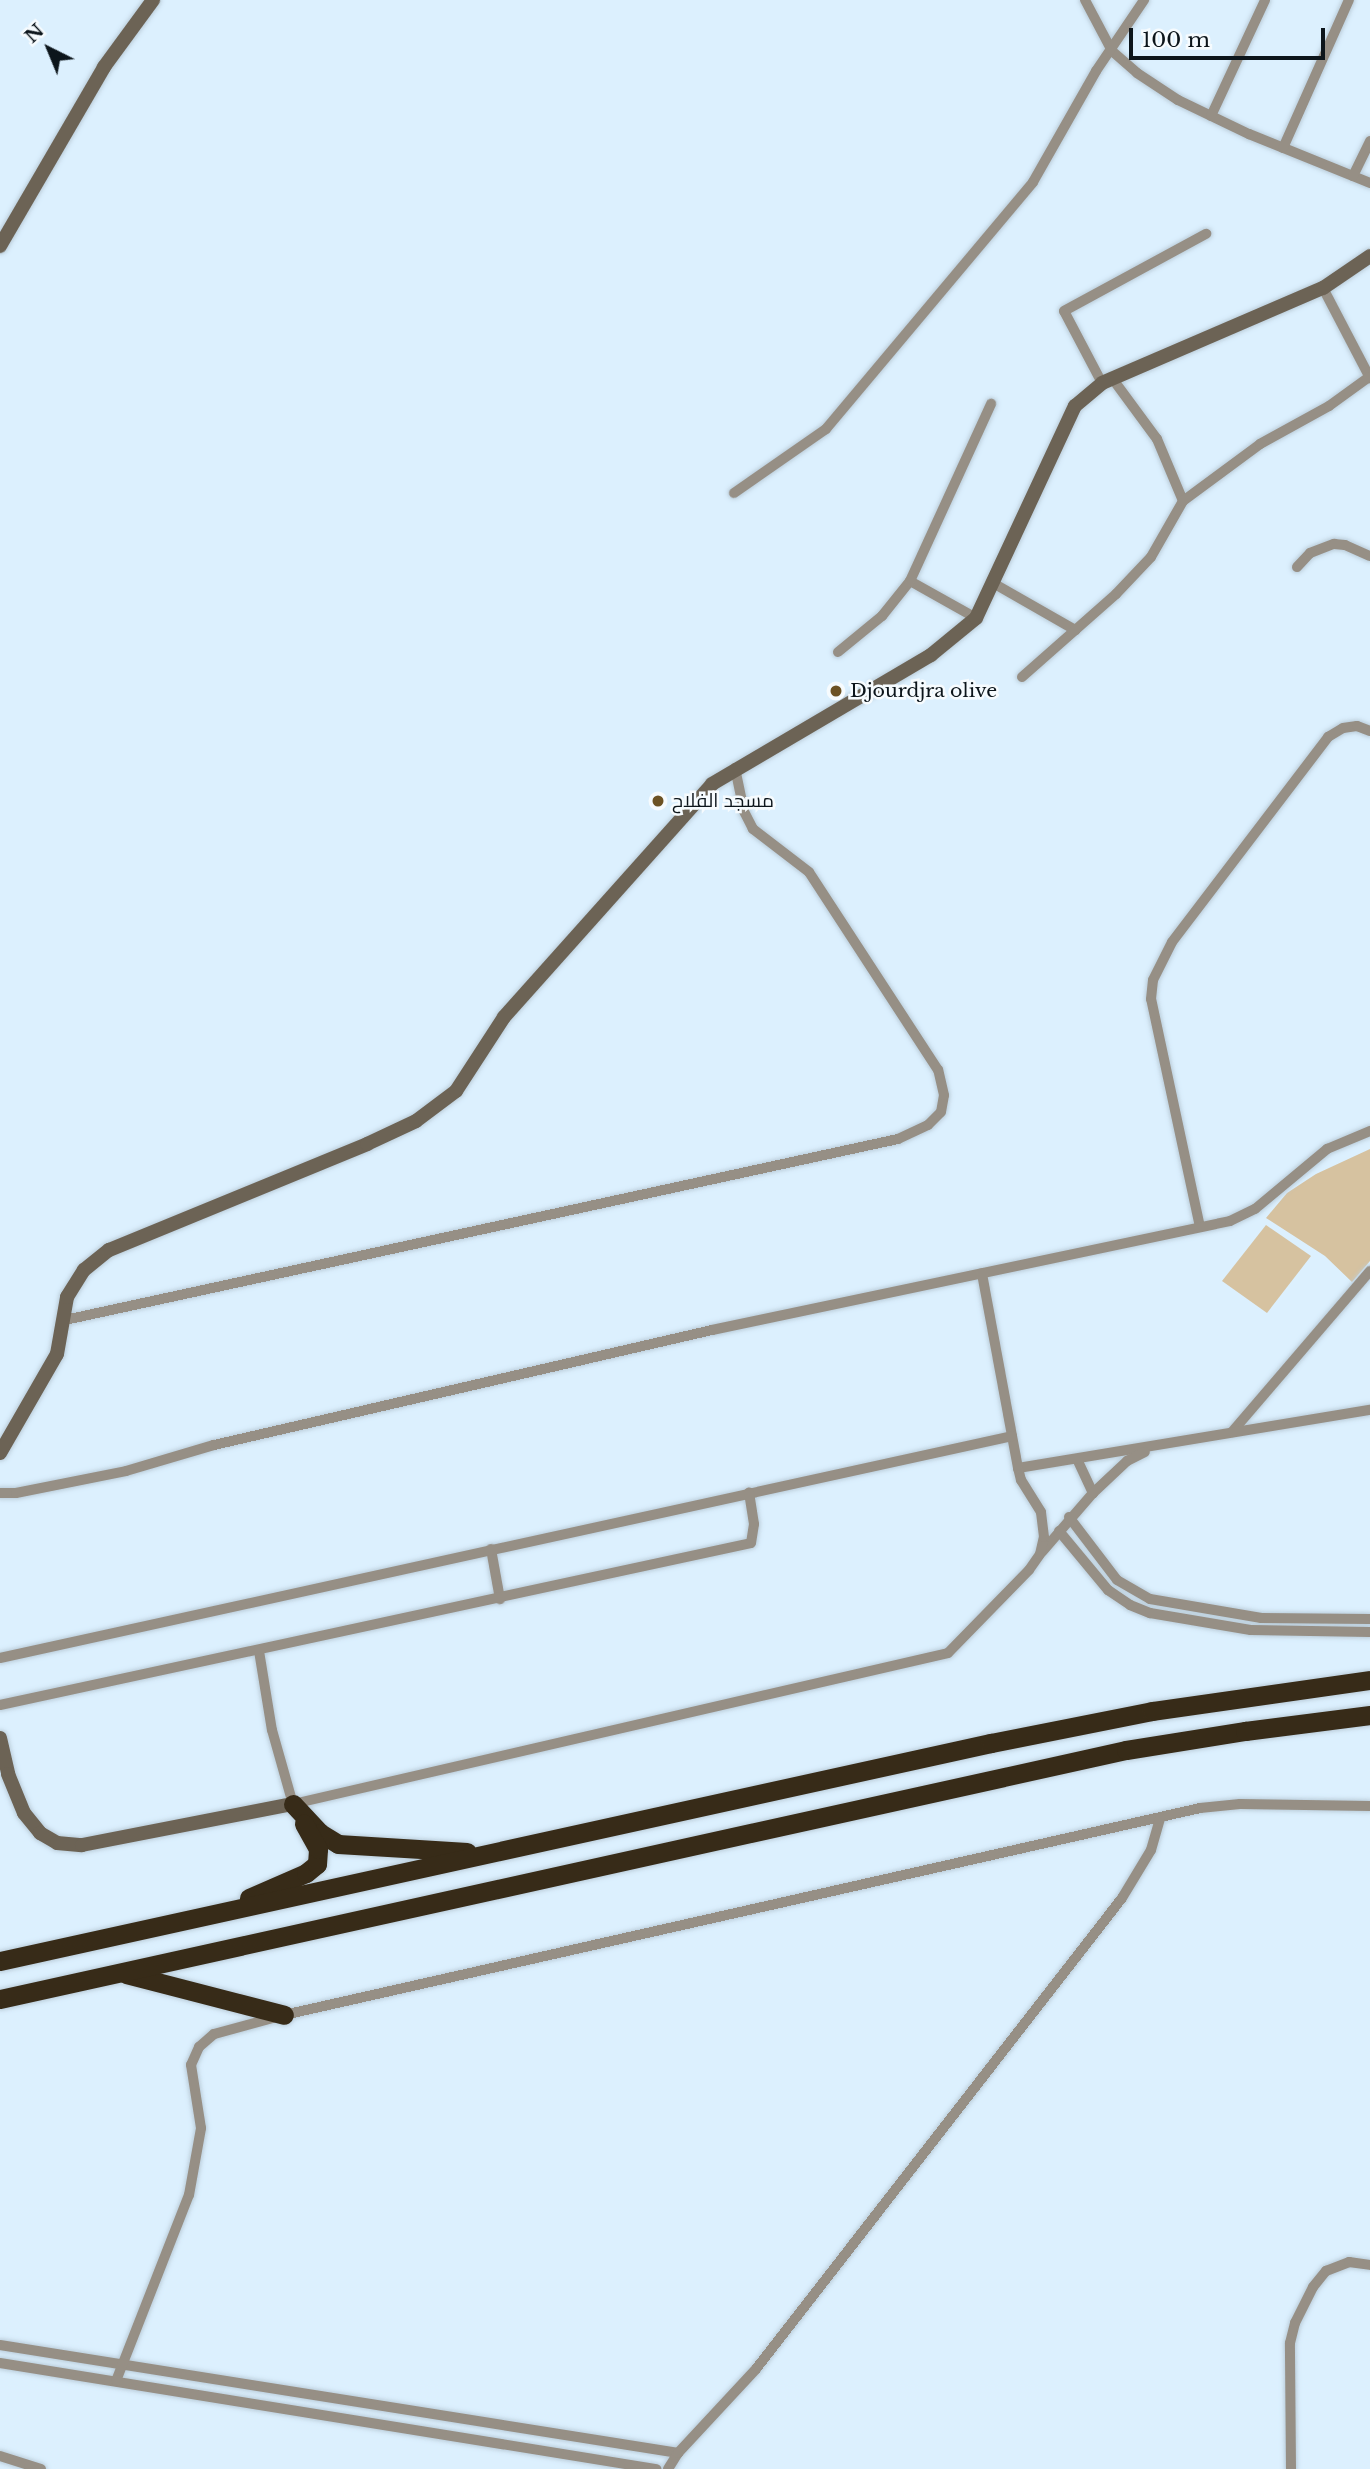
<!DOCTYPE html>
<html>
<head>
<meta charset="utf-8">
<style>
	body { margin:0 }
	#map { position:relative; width:1370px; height:2469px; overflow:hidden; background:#dcf0fe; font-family:"Libre Baskerville",Cairo,serif }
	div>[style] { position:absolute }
	.green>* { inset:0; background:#d6c2a0 }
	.roads { filter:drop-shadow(0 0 2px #bbcdda) drop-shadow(0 0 2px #bbcdda) }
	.street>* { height:10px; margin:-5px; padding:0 5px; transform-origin:5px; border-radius:5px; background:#968f85 }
	.secondary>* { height:14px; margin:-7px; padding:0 7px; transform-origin:7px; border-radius:7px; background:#6c6355 }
	.highway>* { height:19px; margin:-9.5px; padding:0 9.5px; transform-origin:9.5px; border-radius:9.5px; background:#372b18 }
	.dots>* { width:19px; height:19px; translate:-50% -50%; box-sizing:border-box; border:4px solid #f6fbfe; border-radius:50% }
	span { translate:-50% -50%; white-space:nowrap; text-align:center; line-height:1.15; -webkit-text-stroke:5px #f6fbfe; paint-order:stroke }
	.poi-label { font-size:19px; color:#0c151b }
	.left { translate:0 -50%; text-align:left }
	.north { position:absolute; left:14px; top:14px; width:70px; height:70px; -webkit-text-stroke:5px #f6fbfe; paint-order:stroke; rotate:317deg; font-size:19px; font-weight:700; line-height:28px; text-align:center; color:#0c151b }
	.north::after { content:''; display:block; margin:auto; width:24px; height:32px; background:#0c151b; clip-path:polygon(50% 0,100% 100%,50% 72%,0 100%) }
	.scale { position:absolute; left:1129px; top:28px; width:196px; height:32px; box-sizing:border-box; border:4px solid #0c151b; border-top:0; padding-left:9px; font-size:21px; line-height:24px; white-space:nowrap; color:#0c151b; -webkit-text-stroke:5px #f6fbfe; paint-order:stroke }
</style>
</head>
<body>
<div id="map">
	<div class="green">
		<i style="clip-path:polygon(1370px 1149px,1370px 1261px,1352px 1282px,1325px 1256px,1266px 1218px,1287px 1193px,1316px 1174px)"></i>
		<i style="clip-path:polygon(1266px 1225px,1311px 1256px,1267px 1313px,1222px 1281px)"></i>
	</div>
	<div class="roads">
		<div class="street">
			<i style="left:1085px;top:0;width:58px;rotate:62.1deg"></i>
			<i style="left:1112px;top:51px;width:33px;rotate:41deg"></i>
			<i style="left:1137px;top:73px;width:49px;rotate:33.4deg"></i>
			<i style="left:1178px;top:100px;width:79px;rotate:25.6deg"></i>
			<i style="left:1249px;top:134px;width:131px;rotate:22deg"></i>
			<i style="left:1211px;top:116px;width:128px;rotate:-65deg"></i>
			<i style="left:1283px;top:148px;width:162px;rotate:-66deg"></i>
			<i style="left:1353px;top:176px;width:39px;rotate:-64deg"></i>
			<i style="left:1323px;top:288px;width:102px;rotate:62.4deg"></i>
			<i style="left:1112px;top:378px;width:76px;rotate:53.6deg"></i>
			<i style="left:1157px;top:439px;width:67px;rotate:67.2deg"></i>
			<i style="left:1102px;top:383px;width:81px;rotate:-117.8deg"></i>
			<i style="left:1064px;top:311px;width:162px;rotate:-28.5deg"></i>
			<i style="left:734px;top:493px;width:112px;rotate:-34.8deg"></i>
			<i style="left:826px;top:429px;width:322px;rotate:-50deg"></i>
			<i style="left:1033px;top:182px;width:128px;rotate:-60.4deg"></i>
			<i style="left:1096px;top:71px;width:86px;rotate:-55.9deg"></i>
			<i style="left:1297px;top:567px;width:19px;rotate:-47deg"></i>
			<i style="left:1310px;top:553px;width:26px;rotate:-21deg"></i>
			<i style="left:1334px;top:544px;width:11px;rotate:5deg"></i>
			<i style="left:1345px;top:545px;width:27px;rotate:24deg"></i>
			<i style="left:910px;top:581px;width:76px;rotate:29.3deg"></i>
			<i style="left:993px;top:583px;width:95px;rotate:29.8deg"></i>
			<i style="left:838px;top:652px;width:57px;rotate:-39.3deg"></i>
			<i style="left:882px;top:616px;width:45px;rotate:-51.3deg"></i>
			<i style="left:910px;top:581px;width:195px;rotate:-65.4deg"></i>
			<i style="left:1022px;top:677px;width:125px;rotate:-41.4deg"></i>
			<i style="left:1116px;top:594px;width:51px;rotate:-46.6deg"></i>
			<i style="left:1151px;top:557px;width:64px;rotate:-60.3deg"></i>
			<i style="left:1183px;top:501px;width:96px;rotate:-36.5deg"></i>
			<i style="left:1260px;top:444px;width:79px;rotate:-28.8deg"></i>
			<i style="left:1329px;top:406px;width:49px;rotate:-35.9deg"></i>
			<i style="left:1200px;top:1227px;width:233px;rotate:-102.1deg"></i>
			<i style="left:1151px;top:999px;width:19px;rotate:-84deg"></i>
			<i style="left:1153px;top:980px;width:42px;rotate:-63.4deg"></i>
			<i style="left:1172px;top:942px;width:258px;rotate:-52.7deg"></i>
			<i style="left:1328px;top:737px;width:17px;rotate:-31deg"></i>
			<i style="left:1343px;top:728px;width:14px;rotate:-8deg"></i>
			<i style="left:1357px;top:726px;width:14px;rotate:21deg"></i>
			<i style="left:65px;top:1320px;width:852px;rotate:-12.26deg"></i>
			<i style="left:898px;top:1139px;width:33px;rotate:-25deg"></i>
			<i style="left:928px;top:1125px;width:18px;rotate:-45deg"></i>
			<i style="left:941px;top:1112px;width:17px;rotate:-80deg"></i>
			<i style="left:944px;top:1095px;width:26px;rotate:-103deg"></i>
			<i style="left:938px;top:1070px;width:236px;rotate:-123.1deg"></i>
			<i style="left:809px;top:872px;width:71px;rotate:-142.5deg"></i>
			<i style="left:753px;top:829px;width:20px;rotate:-117deg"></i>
			<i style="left:744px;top:811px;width:44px;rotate:-101.8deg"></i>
			<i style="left:1232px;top:1432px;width:212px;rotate:-49.4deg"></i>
			<i style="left:1077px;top:1459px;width:38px;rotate:65deg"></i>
			<i style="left:1018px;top:1468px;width:357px;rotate:-9.4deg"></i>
			<i style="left:0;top:1493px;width:16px"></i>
			<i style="left:16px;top:1493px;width:112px;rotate:-11.3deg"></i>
			<i style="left:126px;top:1471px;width:92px;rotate:-16.5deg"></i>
			<i style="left:214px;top:1445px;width:511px;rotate:-13deg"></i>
			<i style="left:712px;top:1330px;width:529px;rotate:-11.88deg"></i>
			<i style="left:1230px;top:1221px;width:28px;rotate:-26deg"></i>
			<i style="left:1255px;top:1209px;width:94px;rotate:-39.8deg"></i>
			<i style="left:1327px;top:1149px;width:47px;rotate:-22.7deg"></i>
			<i style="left:1069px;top:1517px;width:79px;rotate:52.7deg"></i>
			<i style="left:1117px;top:1580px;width:38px;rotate:30deg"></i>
			<i style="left:1150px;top:1599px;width:113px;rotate:9.7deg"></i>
			<i style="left:1261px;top:1618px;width:109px;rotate:0.5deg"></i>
			<i style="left:1059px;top:1531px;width:77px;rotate:50.3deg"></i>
			<i style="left:1108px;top:1590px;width:27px;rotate:34deg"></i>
			<i style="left:1130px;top:1605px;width:22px;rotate:22deg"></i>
			<i style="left:1150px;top:1613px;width:102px;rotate:9.6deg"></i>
			<i style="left:1251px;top:1630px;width:119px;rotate:1deg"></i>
			<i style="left:491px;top:1549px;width:51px;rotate:79.8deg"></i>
			<i style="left:1042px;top:1552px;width:78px;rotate:-49.2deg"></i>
			<i style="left:1093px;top:1493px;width:47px;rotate:-43.3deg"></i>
			<i style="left:1127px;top:1461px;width:20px;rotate:-27deg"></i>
			<i style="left:259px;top:1651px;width:80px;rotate:80.7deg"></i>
			<i style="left:272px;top:1730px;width:77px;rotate:74.2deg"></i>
			<i style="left:293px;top:1804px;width:672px;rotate:-12.98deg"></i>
			<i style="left:948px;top:1653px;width:116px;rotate:-45.7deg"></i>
			<i style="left:1029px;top:1570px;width:19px;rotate:-55deg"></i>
			<i style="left:1040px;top:1554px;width:17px;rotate:-77deg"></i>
			<i style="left:1044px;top:1537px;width:25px;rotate:-97deg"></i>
			<i style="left:1041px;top:1512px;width:38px;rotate:-122deg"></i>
			<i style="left:1021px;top:1480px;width:12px;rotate:-104deg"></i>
			<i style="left:1018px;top:1468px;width:198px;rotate:-100.5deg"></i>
			<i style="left:0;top:1658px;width:1036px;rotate:-12.37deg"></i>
			<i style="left:0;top:1705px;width:768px;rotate:-12.17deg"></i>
			<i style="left:751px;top:1543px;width:19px;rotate:-81deg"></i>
			<i style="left:754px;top:1524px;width:32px;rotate:-99deg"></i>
			<i style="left:0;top:2345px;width:687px;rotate:9.05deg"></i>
			<i style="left:0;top:2363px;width:665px;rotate:9.18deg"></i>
			<i style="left:116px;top:2381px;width:200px;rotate:-68.6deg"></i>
			<i style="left:189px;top:2195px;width:68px;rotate:-79.8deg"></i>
			<i style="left:201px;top:2128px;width:64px;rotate:-99deg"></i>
			<i style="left:191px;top:2065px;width:20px;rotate:-66deg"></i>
			<i style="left:199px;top:2047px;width:20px;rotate:-41deg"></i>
			<i style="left:214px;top:2034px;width:73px;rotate:-15.2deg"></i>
			<i style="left:284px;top:2015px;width:939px;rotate:-12.73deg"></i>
			<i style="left:1200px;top:1808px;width:40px;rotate:-5.7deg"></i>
			<i style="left:1240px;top:1804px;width:130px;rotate:0.9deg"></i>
			<i style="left:0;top:2456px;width:43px;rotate:17.6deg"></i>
			<i style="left:668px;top:2469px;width:19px;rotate:-58deg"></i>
			<i style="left:678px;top:2453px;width:115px;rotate:-47.1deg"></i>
			<i style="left:756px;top:2369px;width:596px;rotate:-52.15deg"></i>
			<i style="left:1122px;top:1898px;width:56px;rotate:-58.9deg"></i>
			<i style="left:1151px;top:1850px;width:33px;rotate:-74deg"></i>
			<i style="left:1291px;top:2469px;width:126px;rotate:-90.5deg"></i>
			<i style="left:1290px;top:2343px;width:21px;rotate:-76deg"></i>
			<i style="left:1295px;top:2323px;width:40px;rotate:-63.4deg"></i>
			<i style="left:1313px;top:2287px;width:21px;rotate:-51deg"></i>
			<i style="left:1326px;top:2271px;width:25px;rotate:-21deg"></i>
			<i style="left:1349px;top:2262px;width:21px;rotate:8deg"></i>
		</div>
		<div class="secondary">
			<i style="left:0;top:246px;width:207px;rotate:-59.8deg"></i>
			<i style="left:104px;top:67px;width:83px;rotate:-53.8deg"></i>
			<i style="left:0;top:1453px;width:114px;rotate:-60.1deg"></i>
			<i style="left:57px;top:1354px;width:58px;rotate:-80deg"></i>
			<i style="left:67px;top:1297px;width:32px;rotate:-58deg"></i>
			<i style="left:84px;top:1270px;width:32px;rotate:-39deg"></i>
			<i style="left:109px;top:1250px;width:279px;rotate:-22.3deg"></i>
			<i style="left:367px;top:1144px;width:54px;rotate:-25.1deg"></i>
			<i style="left:416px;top:1121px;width:50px;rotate:-36.9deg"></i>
			<i style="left:456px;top:1091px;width:88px;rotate:-57deg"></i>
			<i style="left:504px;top:1017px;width:312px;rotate:-48.2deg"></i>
			<i style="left:712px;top:784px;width:254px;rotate:-30.5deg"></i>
			<i style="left:931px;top:655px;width:58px;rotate:-39.4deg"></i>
			<i style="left:976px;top:618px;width:234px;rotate:-65deg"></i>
			<i style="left:1075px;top:406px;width:35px;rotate:-40deg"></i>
			<i style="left:1102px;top:383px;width:241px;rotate:-23.3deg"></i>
			<i style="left:1323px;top:288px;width:57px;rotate:-34.2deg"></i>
			<i style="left:0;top:1738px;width:37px;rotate:77deg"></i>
			<i style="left:8px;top:1774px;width:42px;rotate:67.7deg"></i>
			<i style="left:24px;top:1813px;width:26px;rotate:51deg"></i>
			<i style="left:40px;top:1833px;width:20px;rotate:30deg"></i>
			<i style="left:57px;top:1843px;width:25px;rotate:5deg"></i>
			<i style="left:82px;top:1845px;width:215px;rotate:-11deg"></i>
		</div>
		<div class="highway">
			<i style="left:293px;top:1804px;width:40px;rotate:47deg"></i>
			<i style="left:320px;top:1833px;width:21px;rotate:31deg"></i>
			<i style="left:338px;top:1844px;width:129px;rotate:3.5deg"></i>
			<i style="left:249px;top:1898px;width:62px;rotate:-23.7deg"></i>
			<i style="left:306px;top:1873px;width:14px;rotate:-39deg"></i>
			<i style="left:317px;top:1864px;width:15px;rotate:-86deg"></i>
			<i style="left:318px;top:1849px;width:29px;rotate:-119deg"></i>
			<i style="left:0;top:1961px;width:1015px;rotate:-12.41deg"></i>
			<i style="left:991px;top:1743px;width:164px;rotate:-11.2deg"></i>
			<i style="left:1152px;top:1711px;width:220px;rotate:-8.1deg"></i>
			<i style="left:126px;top:1974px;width:163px;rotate:14.5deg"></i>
			<i style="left:0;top:1999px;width:1153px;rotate:-12.47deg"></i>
			<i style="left:1126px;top:1750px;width:121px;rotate:-9.1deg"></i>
			<i style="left:1245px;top:1731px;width:126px;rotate:-7.3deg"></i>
		</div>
	</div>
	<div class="dots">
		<i style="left:836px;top:691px;background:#6c5224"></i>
		<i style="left:658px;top:801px;background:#6c5224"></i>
	</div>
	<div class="poi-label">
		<span class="left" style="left:850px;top:691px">Djourdjra olive</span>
		<span class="left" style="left:672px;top:801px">مسجد الفلاح</span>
	</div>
	<div class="north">N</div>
	<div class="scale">100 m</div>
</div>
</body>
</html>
